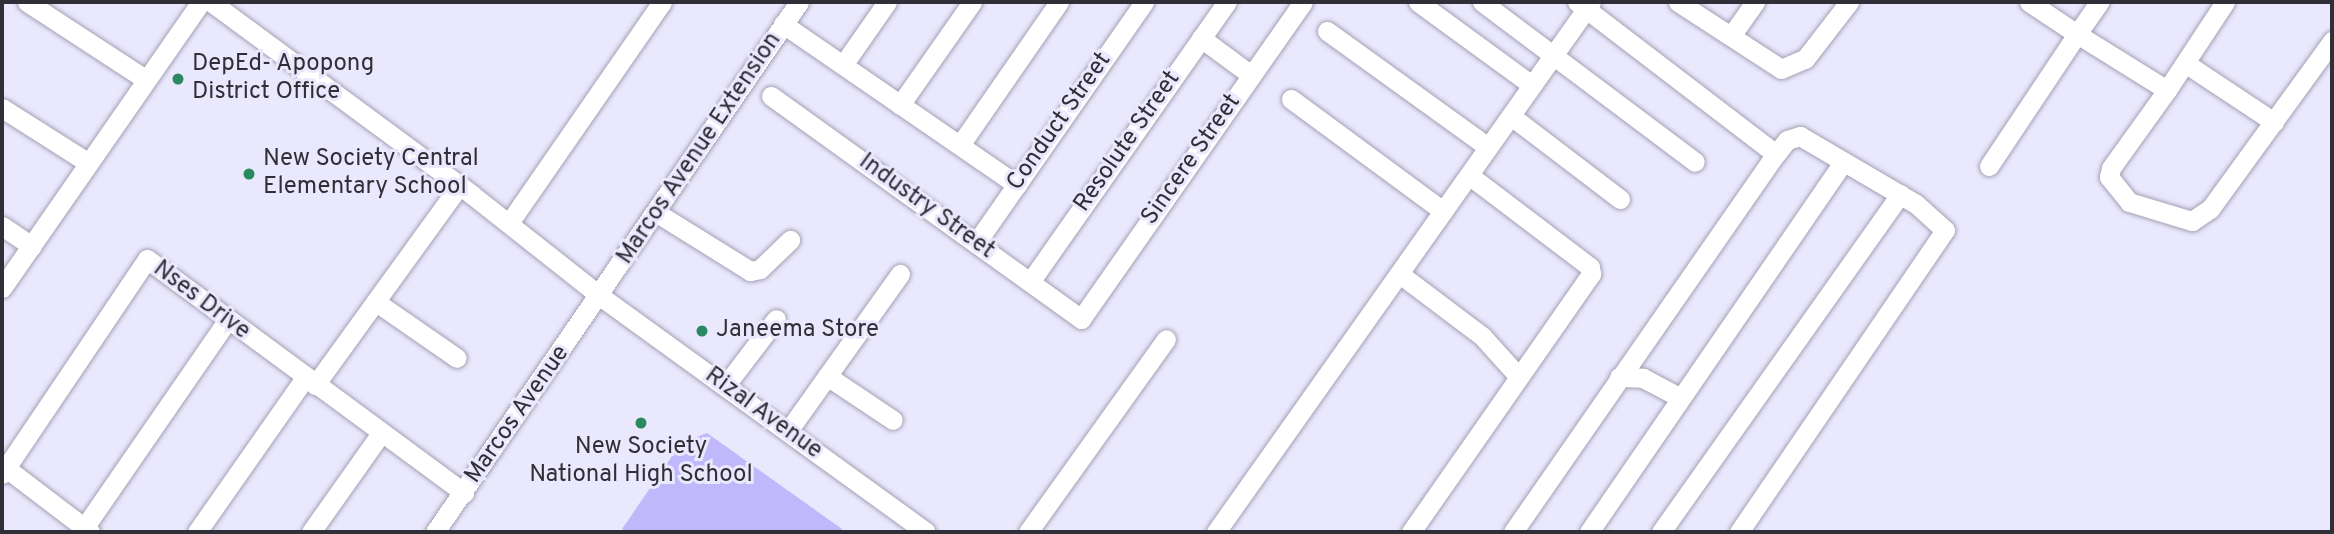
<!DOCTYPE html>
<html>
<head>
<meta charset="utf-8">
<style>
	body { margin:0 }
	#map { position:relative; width:2334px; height:534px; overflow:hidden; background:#eae8fd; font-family:Overpass,sans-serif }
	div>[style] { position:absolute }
	.green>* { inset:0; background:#c0b8fb }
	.roads { filter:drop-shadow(0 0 2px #a3a1b4) drop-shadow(0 0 2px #a3a1b4) }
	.minor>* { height:19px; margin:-9.5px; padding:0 9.5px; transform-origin:9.5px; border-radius:9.5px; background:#fff }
	.dots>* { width:19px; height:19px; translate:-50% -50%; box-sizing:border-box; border:4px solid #eae8fd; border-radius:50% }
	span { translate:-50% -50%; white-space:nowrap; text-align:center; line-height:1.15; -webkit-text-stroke:6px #eae8fd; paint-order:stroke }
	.poi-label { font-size:24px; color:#302f37 }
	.left { translate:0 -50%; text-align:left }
	.street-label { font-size:24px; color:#302f37 }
	.frame { position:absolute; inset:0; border:4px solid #302f37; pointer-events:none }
</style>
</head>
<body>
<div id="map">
	<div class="green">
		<i style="clip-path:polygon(707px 433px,842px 529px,842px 532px,625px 532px,622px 529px,681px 443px)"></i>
	</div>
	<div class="roads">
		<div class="minor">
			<i style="left:27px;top:2px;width:141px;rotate:33.1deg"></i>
			<i style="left:211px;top:2px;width:323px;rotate:36.4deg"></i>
			<i style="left:471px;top:194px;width:164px;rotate:38.3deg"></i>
			<i style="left:600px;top:296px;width:402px;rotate:35.9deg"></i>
			<i style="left:1418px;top:2px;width:141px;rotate:36.1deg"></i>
			<i style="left:1482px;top:2px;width:266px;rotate:36.9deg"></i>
			<i style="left:1577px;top:2px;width:250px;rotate:37.4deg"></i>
			<i style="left:1678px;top:2px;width:123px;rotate:33deg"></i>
			<i style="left:1781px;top:69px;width:26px;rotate:-23deg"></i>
			<i style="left:1805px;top:59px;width:72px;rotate:-52.3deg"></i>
			<i style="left:2029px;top:2px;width:58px;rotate:33.7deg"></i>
			<i style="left:2077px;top:34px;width:39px;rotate:-55deg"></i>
			<i style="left:783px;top:24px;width:284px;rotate:34.5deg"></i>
			<i style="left:1327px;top:31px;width:198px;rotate:35.8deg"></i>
			<i style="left:1731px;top:36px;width:42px;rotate:-54.8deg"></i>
			<i style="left:1201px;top:38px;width:62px;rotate:36.5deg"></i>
			<i style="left:2185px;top:63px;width:107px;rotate:33.5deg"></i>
			<i style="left:843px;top:65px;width:77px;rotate:-55.1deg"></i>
			<i style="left:2167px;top:90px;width:96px;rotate:125.7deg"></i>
			<i style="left:2111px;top:168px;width:9px;rotate:103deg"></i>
			<i style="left:2109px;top:177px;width:32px;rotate:51deg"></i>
			<i style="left:2129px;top:202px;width:66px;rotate:16.8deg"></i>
			<i style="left:2192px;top:221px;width:22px;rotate:-34deg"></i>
			<i style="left:2210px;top:209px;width:208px;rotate:-54deg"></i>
			<i style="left:771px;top:96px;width:382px;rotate:35.7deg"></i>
			<i style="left:1081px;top:319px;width:387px;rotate:-55deg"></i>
			<i style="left:1291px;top:99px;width:189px;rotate:36.4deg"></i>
			<i style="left:900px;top:105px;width:126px;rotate:-55deg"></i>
			<i style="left:2px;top:108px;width:101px;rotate:32.4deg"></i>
			<i style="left:1511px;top:116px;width:137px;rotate:37.3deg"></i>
			<i style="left:960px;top:145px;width:174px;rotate:-55.3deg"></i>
			<i style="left:1989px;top:166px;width:159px;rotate:-56.3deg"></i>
			<i style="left:2077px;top:34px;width:106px;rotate:31.9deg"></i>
			<i style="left:2167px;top:90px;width:105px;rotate:-56.6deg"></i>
			<i style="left:657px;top:213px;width:110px;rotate:31.9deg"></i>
			<i style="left:750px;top:271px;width:10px;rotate:-11deg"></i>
			<i style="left:760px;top:269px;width:42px;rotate:-44deg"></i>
			<i style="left:509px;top:223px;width:269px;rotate:-55.3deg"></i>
			<i style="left:2px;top:226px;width:36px;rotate:34deg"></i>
			<i style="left:976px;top:243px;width:294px;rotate:-55.1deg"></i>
			<i style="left:1401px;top:275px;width:101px;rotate:37deg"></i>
			<i style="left:1482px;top:336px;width:55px;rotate:47.9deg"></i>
			<i style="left:1030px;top:282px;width:342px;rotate:-54.9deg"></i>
			<i style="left:2px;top:288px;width:348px;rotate:-55.2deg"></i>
			<i style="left:376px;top:302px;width:98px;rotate:34.7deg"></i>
			<i style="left:827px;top:376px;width:79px;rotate:33.7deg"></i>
			<i style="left:1619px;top:377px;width:24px;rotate:2deg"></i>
			<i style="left:1643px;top:378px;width:41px;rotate:27.8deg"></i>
			<i style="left:315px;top:385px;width:246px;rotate:-54.1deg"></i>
			<i style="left:725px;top:386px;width:84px;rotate:-52.7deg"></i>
			<i style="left:788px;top:431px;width:193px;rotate:-54.5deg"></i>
			<i style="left:6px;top:468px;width:106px;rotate:37.3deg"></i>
			<i style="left:2px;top:474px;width:259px;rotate:-56deg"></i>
			<i style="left:147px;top:259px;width:394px;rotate:36.4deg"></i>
			<i style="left:84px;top:528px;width:252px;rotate:-55.4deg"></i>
			<i style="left:197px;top:532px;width:188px;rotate:-55deg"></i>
			<i style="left:311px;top:532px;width:121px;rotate:-54.7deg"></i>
			<i style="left:435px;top:532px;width:643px;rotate:-55.52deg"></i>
			<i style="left:1028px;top:532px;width:237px;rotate:-54.4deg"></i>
			<i style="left:1216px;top:532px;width:649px;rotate:-54.72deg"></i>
			<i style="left:1411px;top:532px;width:315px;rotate:-55.1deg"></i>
			<i style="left:1591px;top:274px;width:7px;rotate:-98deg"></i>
			<i style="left:1590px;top:267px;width:152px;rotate:-142.8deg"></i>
			<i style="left:1513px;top:532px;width:455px;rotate:-55.2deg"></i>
			<i style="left:1773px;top:158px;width:23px;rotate:-52deg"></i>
			<i style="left:1787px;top:140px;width:14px;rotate:-17deg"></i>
			<i style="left:1800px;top:136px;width:134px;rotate:30.4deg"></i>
			<i style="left:1916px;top:204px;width:39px;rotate:42deg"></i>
			<i style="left:1945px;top:230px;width:366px;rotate:124.3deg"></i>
			<i style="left:1589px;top:532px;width:449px;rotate:-55.5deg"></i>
			<i style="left:1661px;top:532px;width:414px;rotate:-54.7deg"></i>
		</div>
	</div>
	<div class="dots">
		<i style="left:178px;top:79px;background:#2b8961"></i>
		<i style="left:249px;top:174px;background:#2b8961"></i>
		<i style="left:702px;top:331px;background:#2b8961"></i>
		<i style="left:641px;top:423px;background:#2b8961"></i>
	</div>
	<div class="poi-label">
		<span class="left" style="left:192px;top:79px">DepEd- Apopong<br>District Office</span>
		<span class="left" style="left:263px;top:174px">New Society Central<br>Elementary School</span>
		<span class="left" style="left:716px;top:331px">Janeema Store</span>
		<span style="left:641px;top:462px">New Society<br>National High School</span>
	</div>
	<div class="street-label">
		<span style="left:1060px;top:122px;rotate:-55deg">Conduct Street</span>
		<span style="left:1128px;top:142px;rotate:-55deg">Resolute Street</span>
		<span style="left:700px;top:149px;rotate:-56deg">Marcos Avenue Extension</span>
		<span style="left:1192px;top:160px;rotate:-55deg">Sincere Street</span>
		<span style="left:926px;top:207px;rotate:36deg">Industry Street</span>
		<span style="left:201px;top:301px;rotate:37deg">Nses Drive</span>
		<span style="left:763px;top:414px;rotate:36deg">Rizal Avenue</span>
		<span style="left:518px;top:415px;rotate:-55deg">Marcos Avenue</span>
	</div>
	<div class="frame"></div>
</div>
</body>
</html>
